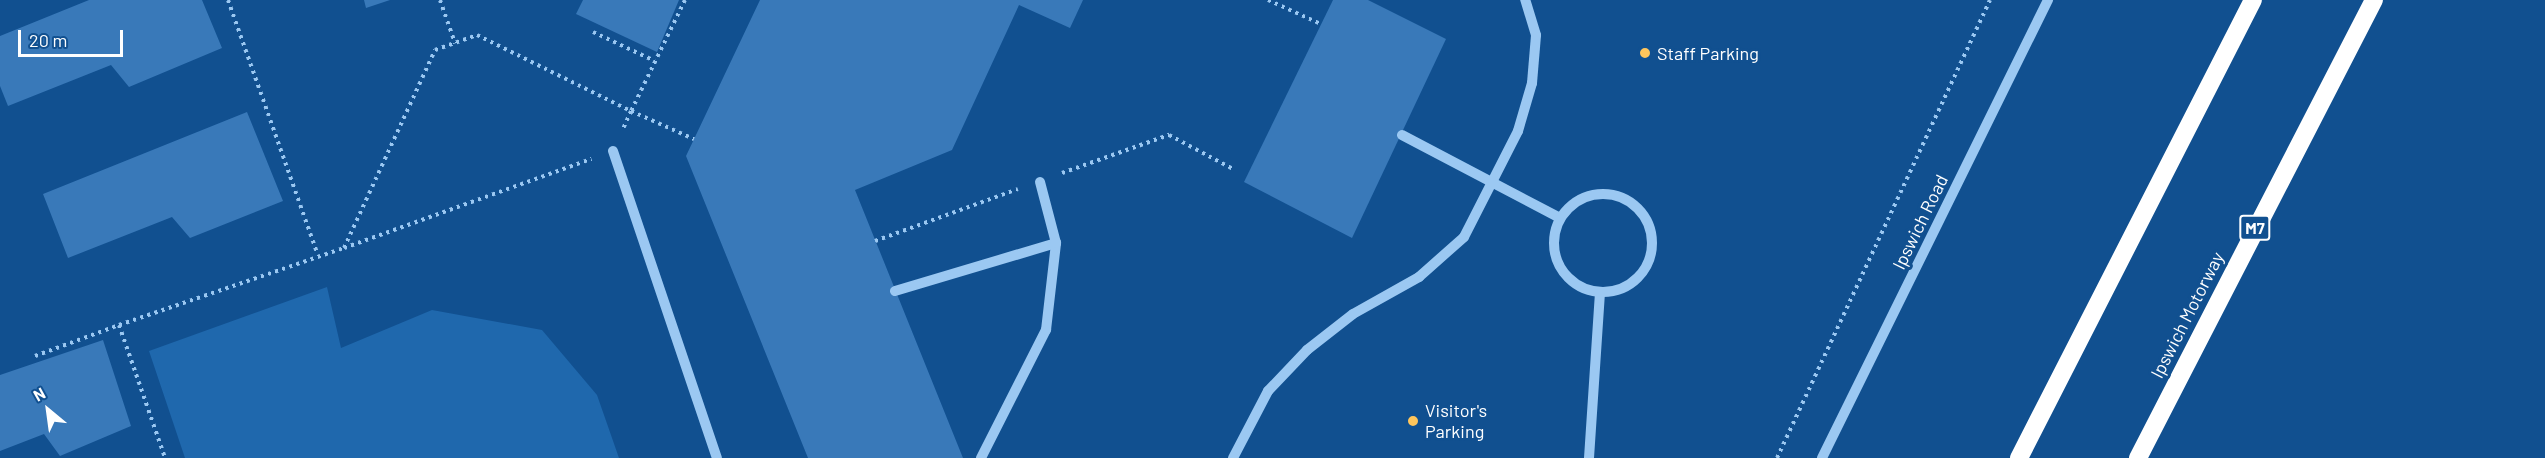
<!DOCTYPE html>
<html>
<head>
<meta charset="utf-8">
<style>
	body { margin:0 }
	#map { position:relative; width:2545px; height:458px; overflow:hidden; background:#115090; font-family:Barlow,sans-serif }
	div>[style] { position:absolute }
	.green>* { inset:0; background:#1f68ad }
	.building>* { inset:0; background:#3979b9 }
	.path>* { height:4px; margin-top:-2px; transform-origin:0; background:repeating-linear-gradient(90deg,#9bc8f2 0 3px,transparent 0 7.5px) }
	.minor>* { height:10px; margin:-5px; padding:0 5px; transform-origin:5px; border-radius:5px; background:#9bc8f2 }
	.minor>.ring { margin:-5px; padding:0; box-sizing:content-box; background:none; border:10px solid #9bc8f2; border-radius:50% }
	.highway>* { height:18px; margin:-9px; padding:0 9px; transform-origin:9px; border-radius:9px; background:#fff }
	.dots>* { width:16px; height:16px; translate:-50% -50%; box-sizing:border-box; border:3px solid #115090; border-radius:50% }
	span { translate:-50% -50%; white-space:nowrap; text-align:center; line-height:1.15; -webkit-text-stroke:6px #115090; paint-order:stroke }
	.shield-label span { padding:2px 4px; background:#115090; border:2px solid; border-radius:4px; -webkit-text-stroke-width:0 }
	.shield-label { font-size:16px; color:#fff; font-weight:700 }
	.poi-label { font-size:18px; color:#fff }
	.left { translate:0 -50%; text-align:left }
	.street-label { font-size:18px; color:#fff }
	.north { position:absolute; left:18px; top:380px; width:60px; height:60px; -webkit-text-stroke:4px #115090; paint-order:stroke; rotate:331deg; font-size:16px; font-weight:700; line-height:24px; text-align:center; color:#fff }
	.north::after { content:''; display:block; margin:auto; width:21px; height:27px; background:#fff; clip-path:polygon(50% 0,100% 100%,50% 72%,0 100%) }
	.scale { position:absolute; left:18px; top:30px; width:105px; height:27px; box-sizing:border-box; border:3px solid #fff; border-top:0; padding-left:8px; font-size:18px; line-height:21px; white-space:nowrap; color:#fff; -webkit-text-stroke:4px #115090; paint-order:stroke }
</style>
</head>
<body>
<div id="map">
	<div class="green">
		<i style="clip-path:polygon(327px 287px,341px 348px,432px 310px,542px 330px,597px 395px,619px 458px,185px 458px,149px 351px)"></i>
	</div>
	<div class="building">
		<i style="clip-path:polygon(89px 0,202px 0,222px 48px,129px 87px,111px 65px,8px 106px,0 86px,0 36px)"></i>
		<i style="clip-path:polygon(364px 0,390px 0,366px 8px)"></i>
		<i style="clip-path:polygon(583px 0,679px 0,657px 52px,576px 14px)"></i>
		<i style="clip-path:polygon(760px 0,1083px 0,1070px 28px,1019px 5px,952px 150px,855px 190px,963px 458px,808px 458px,686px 156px)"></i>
		<i style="clip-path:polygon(1333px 0,1368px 0,1446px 39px,1352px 238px,1244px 182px)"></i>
		<i style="clip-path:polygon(247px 112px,283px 201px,190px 238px,172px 217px,68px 258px,43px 194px)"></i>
		<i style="clip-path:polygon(103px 340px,131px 426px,60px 456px,44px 434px,0 451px,0 375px)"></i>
	</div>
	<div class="path">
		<i style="left:228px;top:0;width:270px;rotate:70.6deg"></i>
		<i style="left:440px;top:0;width:46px;rotate:70.8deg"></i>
		<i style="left:685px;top:0;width:123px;rotate:115.9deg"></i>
		<i style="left:631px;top:111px;width:69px;rotate:24deg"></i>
		<i style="left:1268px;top:0;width:58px;rotate:24.4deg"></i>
		<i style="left:593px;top:32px;width:68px;rotate:25.1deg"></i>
		<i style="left:1062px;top:173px;width:114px;rotate:-19.6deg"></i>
		<i style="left:1169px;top:135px;width:72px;rotate:28deg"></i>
		<i style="left:875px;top:241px;width:152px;rotate:-20deg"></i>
		<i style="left:344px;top:248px;width:263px;rotate:-19.8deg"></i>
		<i style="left:119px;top:325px;width:238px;rotate:-18.9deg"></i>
		<i style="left:344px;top:248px;width:218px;rotate:-65.3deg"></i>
		<i style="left:435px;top:50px;width:45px;rotate:-19.7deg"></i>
		<i style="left:477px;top:35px;width:172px;rotate:26.3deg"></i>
		<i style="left:631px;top:111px;width:20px;rotate:114deg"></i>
		<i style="left:35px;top:356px;width:90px;rotate:-20.3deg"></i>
		<i style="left:119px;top:325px;width:141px;rotate:70.9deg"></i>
		<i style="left:1777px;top:458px;width:505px;rotate:-65.06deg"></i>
	</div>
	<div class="minor">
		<i style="left:1402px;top:135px;width:178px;rotate:27.7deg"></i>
		<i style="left:613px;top:151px;width:324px;rotate:71.3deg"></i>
		<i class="ring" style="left:1554px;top:194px;width:88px;height:88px"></i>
		<i style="left:895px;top:291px;width:168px;rotate:-16.6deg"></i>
		<i style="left:981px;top:458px;width:144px;rotate:-63.1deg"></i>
		<i style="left:1046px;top:330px;width:88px;rotate:-83.4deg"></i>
		<i style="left:1056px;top:243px;width:63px;rotate:-104.7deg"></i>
		<i style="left:1233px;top:458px;width:76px;rotate:-62.4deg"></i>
		<i style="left:1268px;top:391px;width:57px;rotate:-46.4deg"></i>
		<i style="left:1307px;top:350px;width:58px;rotate:-38deg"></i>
		<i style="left:1353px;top:314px;width:76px;rotate:-29.3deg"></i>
		<i style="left:1419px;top:277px;width:60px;rotate:-41.6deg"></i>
		<i style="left:1464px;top:237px;width:119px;rotate:-63deg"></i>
		<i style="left:1518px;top:131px;width:50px;rotate:-73.7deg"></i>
		<i style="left:1532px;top:83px;width:48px;rotate:-85.2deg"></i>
		<i style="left:1536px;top:35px;width:37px;rotate:-107deg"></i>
		<i style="left:1589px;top:458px;width:165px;rotate:-86.2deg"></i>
		<i style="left:1822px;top:458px;width:511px;rotate:-63.74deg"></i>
	</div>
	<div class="highway">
		<i style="left:2019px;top:458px;width:514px;rotate:-62.94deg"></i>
		<i style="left:2138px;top:458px;width:515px;rotate:-62.74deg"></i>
	</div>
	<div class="dots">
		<i style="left:1645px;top:53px;background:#ffc65c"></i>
		<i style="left:1413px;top:421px;background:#ffc65c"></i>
	</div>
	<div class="shield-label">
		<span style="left:2255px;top:228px">M7</span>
	</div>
	<div class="poi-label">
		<span class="left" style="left:1657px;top:53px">Staff Parking</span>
		<span class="left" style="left:1425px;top:421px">Visitor's<br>Parking</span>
	</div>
	<div class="street-label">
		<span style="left:1920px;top:222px;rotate:-64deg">Ipswich Road</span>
		<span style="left:2187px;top:315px;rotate:-63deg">Ipswich Motorway</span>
	</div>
	<div class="north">N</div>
	<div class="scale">20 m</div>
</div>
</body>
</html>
